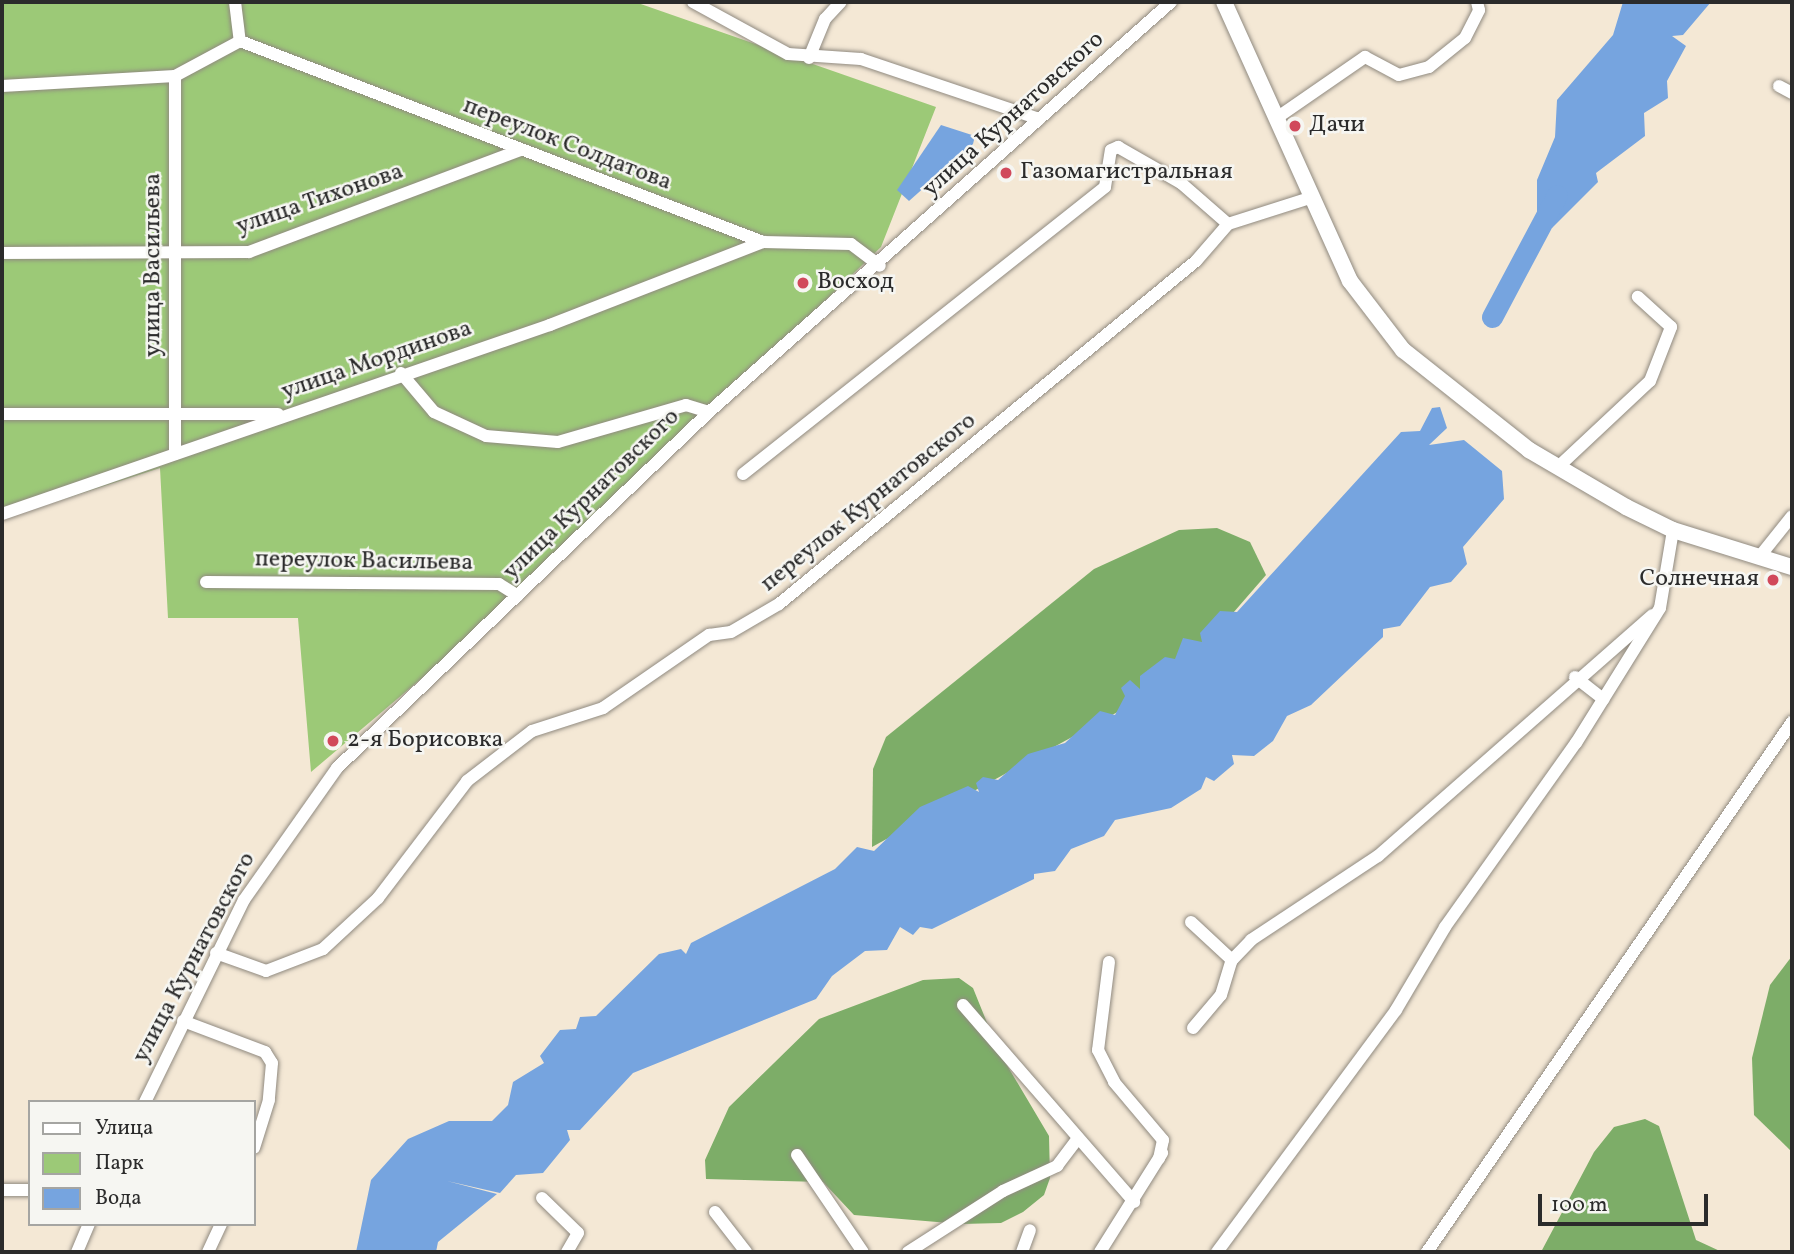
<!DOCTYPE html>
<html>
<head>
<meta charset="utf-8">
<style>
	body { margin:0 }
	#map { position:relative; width:1794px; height:1254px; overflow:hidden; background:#f4e8d5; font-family:Vollkorn,serif }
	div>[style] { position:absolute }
	.green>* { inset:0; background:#9cc977 }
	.forest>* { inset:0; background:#7dad68 }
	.water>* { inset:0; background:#76a4df }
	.river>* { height:21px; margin:-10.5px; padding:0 10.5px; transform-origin:10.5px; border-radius:10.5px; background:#76a4df }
	.roads { filter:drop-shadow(0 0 2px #908a80) drop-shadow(0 0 2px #908a80) }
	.minor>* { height:12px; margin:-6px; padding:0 6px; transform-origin:6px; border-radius:6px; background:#fff }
	.tertiary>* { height:16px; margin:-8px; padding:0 8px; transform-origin:8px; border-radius:8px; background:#fff }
	.dots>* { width:19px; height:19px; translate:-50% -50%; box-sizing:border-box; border:4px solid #f6f6f2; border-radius:50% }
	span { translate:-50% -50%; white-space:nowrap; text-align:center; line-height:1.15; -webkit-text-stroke:5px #f6f6f2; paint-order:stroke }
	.street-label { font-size:24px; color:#2b2b2b }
	.poi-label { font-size:24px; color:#2b2b2b }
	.left { translate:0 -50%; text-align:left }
	.right { translate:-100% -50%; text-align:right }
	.frame { position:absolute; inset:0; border:4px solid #2b2b2b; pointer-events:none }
	.legend { position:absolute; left:28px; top:1100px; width:228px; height:126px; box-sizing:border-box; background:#f6f6f2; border:2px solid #a5a5a2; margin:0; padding:9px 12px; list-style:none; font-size:21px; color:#2b2b2b }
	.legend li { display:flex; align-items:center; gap:14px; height:35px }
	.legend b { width:35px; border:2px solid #a5a5a2 }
	.scale { position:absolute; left:1538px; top:1194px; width:170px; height:32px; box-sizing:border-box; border:4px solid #2b2b2b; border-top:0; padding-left:9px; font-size:21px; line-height:24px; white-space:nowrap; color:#2b2b2b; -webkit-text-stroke:5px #f6f6f2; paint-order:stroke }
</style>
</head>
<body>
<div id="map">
	<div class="green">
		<i style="clip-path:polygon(2px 2px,635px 2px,936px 107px,881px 247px,514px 600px,311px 772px,298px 618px,168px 618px,160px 468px,2px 519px)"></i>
	</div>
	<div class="forest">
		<i style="clip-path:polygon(1217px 528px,1250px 542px,1266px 575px,1174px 681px,872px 847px,873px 769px,886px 737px,1094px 569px,1179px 530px)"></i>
		<i style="clip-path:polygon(1792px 956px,1792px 1152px,1754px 1115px,1752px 1058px,1770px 985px)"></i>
		<i style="clip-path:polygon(959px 978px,973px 988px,998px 1050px,1049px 1136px,1050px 1178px,1044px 1195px,1023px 1212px,1001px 1223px,961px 1224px,854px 1215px,823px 1182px,706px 1179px,705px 1160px,729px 1107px,819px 1019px,923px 980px)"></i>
		<i style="clip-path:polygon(1645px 1119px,1659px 1126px,1696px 1240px,1722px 1252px,1541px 1252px,1594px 1152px,1614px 1127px)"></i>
	</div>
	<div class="water">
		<i style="clip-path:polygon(1623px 2px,1711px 2px,1683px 35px,1672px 36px,1686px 46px,1667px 81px,1668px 98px,1644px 113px,1645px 136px,1596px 173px,1598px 182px,1552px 228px,1537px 214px,1537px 180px,1555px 137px,1557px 100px,1613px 35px)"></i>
		<i style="clip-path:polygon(941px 125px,975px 136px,973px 144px,909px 201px,897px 190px)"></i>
		<i style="clip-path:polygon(1440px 407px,1447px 428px,1429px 445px,1464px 440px,1502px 471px,1504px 499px,1463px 547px,1467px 564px,1451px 582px,1430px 587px,1400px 626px,1383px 629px,1383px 637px,1311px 705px,1287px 716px,1273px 741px,1254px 756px,1232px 755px,1234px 764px,1214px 781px,1206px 777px,1201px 789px,1171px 808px,1115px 820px,1104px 836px,1071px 849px,1055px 871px,1034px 874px,1034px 879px,932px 929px,920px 927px,913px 935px,900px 927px,887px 950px,865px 951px,832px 976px,816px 999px,633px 1073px,580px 1130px,567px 1130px,570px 1140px,543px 1173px,516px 1175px,500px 1193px,447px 1181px,497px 1194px,438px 1242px,436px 1252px,356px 1252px,371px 1180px,408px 1139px,449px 1121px,492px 1121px,508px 1105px,513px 1082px,544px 1063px,540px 1056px,560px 1030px,576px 1029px,580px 1017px,596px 1016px,659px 954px,681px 949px,686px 954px,691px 943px,835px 869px,857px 847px,874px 851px,920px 807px,968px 786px,979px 792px,976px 783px,983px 777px,998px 780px,1028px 754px,1065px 743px,1100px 711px,1115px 715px,1125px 696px,1121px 688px,1130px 680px,1140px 689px,1140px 676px,1165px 657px,1175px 659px,1183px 638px,1202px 642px,1200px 633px,1220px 611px,1237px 612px,1401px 432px,1420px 431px,1432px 408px)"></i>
	</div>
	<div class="river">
		<i style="left:1492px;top:317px;width:138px;rotate:-62deg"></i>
	</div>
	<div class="roads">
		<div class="minor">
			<i style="left:235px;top:2px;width:39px;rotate:83deg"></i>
			<i style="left:693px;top:2px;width:108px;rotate:28.7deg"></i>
			<i style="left:788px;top:54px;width:73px;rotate:3.9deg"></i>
			<i style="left:861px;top:59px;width:188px;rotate:18.6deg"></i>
			<i style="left:809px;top:58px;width:42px;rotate:-67.7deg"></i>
			<i style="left:825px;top:19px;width:23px;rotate:-47deg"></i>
			<i style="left:175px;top:76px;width:378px;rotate:90deg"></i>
			<i style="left:2px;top:86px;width:173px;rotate:-3.3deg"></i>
			<i style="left:175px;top:76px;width:74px;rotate:-28.3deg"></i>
			<i style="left:240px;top:41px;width:560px;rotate:21.02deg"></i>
			<i style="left:763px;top:242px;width:88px;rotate:1.3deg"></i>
			<i style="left:851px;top:244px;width:36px;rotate:37deg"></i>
			<i style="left:1779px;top:86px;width:15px;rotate:28deg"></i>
			<i style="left:1278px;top:117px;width:106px;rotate:-34.6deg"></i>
			<i style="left:1365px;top:57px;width:38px;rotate:28deg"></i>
			<i style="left:1399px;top:75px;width:31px;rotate:-15deg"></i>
			<i style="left:1429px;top:67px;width:46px;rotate:-38.9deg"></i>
			<i style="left:1465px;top:38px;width:31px;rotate:-63deg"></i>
			<i style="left:1479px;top:10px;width:8px;rotate:-104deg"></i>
			<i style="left:2px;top:253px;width:247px;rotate:-0.2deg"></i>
			<i style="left:249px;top:252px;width:290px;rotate:-20.6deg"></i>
			<i style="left:401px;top:373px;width:51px;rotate:49.8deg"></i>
			<i style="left:434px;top:412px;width:57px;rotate:24.8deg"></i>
			<i style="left:486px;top:436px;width:72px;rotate:4.8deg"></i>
			<i style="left:558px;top:442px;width:133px;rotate:-16.1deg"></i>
			<i style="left:686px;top:405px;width:24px;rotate:17deg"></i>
			<i style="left:2px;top:414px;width:276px"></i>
			<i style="left:1557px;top:468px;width:127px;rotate:-43.1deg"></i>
			<i style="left:1650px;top:381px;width:58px;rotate:-68.7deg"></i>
			<i style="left:1671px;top:327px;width:45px;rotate:-137.7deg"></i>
			<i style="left:743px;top:474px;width:462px;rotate:-38.4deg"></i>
			<i style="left:1105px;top:187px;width:37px;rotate:-81deg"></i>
			<i style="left:1111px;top:150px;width:8px;rotate:-23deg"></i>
			<i style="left:1118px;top:147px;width:73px;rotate:29.7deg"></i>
			<i style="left:1181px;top:183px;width:62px;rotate:41.1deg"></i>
			<i style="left:2px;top:514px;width:580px;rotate:-19.03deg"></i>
			<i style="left:550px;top:325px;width:229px;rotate:-21.3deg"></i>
			<i style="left:1760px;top:556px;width:51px;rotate:-51.3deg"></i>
			<i style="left:206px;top:582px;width:293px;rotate:0.4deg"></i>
			<i style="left:499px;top:584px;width:22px;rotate:32deg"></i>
			<i style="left:1575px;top:677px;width:36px;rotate:38deg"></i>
			<i style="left:1191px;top:922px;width:56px;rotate:42.8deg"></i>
			<i style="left:216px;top:953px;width:53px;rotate:19.8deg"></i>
			<i style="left:266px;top:971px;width:61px;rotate:-21.1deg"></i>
			<i style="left:323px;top:949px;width:75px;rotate:-42.8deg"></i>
			<i style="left:378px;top:898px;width:147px;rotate:-52.7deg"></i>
			<i style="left:467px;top:781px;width:82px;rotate:-37.6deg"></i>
			<i style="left:532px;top:731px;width:75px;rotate:-17.9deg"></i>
			<i style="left:603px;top:708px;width:129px;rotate:-34.6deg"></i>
			<i style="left:709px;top:635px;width:22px;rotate:-8deg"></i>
			<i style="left:731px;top:632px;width:56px;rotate:-30.3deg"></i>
			<i style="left:779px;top:604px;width:540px;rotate:-39.44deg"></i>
			<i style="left:1196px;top:261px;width:49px;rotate:-49.1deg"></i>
			<i style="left:1228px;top:224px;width:89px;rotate:-17.6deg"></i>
			<i style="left:1109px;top:962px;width:89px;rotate:97.1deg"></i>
			<i style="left:1098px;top:1050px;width:36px;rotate:63deg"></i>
			<i style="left:1114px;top:1082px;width:76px;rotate:49.8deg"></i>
			<i style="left:1163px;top:1140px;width:19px;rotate:102deg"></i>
			<i style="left:963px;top:1005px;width:261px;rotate:49deg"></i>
			<i style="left:183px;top:1021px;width:88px;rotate:20.7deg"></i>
			<i style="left:265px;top:1052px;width:13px;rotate:58deg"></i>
			<i style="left:272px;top:1063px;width:37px;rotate:95deg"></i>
			<i style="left:269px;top:1100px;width:50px;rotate:107.4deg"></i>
			<i style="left:1193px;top:1028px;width:43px;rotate:-49.7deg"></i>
			<i style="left:1221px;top:995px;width:37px;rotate:-73deg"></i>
			<i style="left:1232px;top:960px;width:28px;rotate:-46deg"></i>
			<i style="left:1251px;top:940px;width:152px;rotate:-33.5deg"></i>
			<i style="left:1378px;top:856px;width:365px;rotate:-41.3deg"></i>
			<i style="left:145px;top:1102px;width:225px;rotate:-63.9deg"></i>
			<i style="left:244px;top:900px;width:161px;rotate:-54.8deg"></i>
			<i style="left:337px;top:768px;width:515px;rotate:-43.74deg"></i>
			<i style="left:709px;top:412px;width:618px;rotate:-41.59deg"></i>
			<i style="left:797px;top:1155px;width:117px;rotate:55.8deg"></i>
			<i style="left:2px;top:1190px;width:28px"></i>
			<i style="left:542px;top:1198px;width:50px;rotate:44.2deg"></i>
			<i style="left:578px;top:1233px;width:22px;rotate:120deg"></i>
			<i style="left:715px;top:1212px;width:51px;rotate:52.2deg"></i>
			<i style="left:77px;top:1252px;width:30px;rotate:-67deg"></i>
			<i style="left:208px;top:1252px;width:31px;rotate:-65deg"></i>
			<i style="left:908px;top:1252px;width:113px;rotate:-32.7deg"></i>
			<i style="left:1003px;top:1191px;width:60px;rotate:-24.8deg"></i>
			<i style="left:1057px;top:1166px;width:35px;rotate:-53deg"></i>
			<i style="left:1022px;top:1252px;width:23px;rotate:-70deg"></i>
			<i style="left:1100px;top:1252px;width:117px;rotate:-57.9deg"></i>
			<i style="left:1217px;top:1252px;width:301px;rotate:-53.5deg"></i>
			<i style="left:1396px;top:1010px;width:96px;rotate:-59.4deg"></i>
			<i style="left:1445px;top:927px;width:226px;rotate:-54.6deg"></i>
			<i style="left:1576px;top:743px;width:159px;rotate:-58.1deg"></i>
			<i style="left:1660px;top:608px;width:79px;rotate:-80.5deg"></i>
			<i style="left:1427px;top:1252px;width:644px;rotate:-55.45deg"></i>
		</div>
		<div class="tertiary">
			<i style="left:1224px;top:2px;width:306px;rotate:65.7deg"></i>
			<i style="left:1350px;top:281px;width:87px;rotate:52.5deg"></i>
			<i style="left:1403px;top:350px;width:161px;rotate:38.4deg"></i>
			<i style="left:1529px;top:450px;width:113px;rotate:30.4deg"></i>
			<i style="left:1626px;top:507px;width:52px;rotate:26.1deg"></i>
			<i style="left:1673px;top:530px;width:125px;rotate:17.3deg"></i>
		</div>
	</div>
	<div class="dots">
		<i style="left:1295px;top:126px;background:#d1495b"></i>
		<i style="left:1006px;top:173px;background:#d1495b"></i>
		<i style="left:803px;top:283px;background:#d1495b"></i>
		<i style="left:1773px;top:580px;background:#d1495b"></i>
		<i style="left:333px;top:741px;background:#d1495b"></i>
	</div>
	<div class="street-label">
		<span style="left:1014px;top:115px;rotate:-42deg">улица Курнатовского</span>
		<span style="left:567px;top:145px;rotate:21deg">переулок Солдатова</span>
		<span style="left:320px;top:200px;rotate:-19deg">улица Тихонова</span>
		<span style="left:154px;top:265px;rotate:-90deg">улица Васильева</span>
		<span style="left:377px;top:361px;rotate:-19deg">улица Мординова</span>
		<span style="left:592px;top:495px;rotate:-44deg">улица Курнатовского</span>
		<span style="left:869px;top:503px;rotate:-39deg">переулок Курнатовского</span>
		<span style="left:364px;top:562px;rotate:1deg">переулок Васильева</span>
		<span style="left:195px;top:958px;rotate:-62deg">улица Курнатовского</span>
	</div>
	<div class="poi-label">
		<span class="left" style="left:1309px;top:126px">Дачи</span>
		<span class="left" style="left:1020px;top:173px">Газомагистральная</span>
		<span class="left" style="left:817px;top:283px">Восход</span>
		<span class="right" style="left:1759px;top:580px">Солнечная</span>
		<span class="left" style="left:347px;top:741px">2-я Борисовка</span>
	</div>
	<div class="frame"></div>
	<ul class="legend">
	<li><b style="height:9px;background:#fff"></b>Улица</li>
	<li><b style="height:19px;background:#9cc977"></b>Парк</li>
	<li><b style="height:19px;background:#76a4df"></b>Вода</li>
	</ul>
	<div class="scale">100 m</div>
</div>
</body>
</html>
